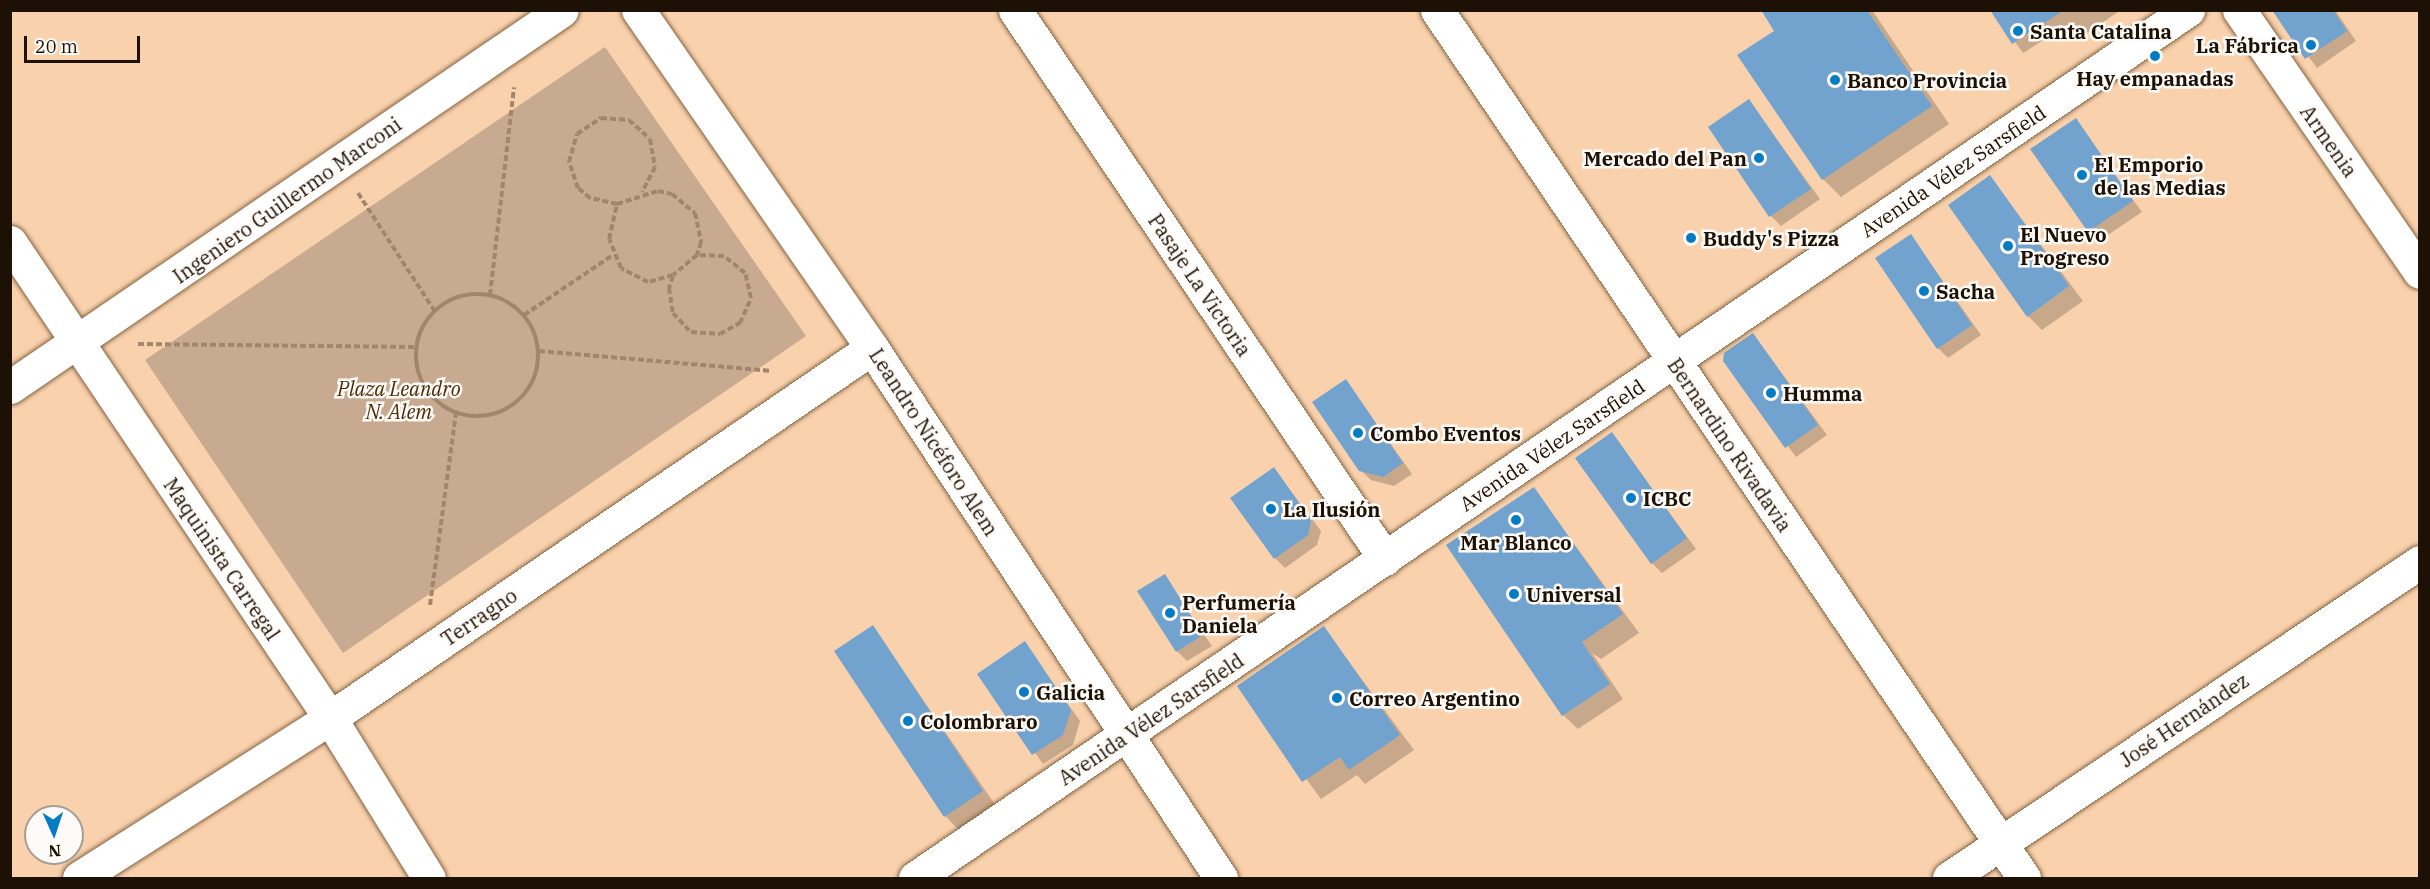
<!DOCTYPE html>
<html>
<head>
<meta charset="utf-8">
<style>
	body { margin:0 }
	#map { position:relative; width:2430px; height:889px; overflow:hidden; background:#f9d2ad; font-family:"IBM Plex Serif",serif }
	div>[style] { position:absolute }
	.green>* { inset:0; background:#c7aa8f }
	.shadow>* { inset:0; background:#0003 }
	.building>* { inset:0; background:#71a3ce }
	.path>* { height:4px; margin-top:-2px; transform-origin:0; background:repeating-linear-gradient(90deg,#a2856a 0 6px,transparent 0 9px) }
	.path>.ring { margin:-2px; padding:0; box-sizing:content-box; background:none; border:4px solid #a2856a; border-radius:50% }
	.roads { filter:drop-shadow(0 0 2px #856342) drop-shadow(0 0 2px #856342) }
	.minor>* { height:33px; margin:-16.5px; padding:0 16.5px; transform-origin:16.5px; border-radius:16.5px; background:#fff }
	.secondary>* { height:33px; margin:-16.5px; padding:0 16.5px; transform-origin:16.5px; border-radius:16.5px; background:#fff }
	.dots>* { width:16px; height:16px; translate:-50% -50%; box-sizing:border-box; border:3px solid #fefaf7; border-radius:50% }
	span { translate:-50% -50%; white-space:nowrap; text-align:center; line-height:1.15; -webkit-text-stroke:5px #fefaf7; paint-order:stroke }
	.poi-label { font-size:20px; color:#1d1004; font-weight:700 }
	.left { translate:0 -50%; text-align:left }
	.right { translate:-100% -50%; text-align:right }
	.street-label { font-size:20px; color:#1d1004 }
	.park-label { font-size:20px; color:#4a2b05; font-style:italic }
	.frame { position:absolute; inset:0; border:12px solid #1d1004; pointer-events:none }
	.north { position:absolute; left:24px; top:805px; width:60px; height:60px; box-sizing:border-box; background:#fefaf7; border:2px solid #a49c96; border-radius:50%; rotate:177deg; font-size:16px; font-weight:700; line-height:24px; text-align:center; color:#1d1004 }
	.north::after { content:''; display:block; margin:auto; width:21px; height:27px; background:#037cc5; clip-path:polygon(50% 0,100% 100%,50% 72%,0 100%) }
	.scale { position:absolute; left:24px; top:36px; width:116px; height:27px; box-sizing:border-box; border:3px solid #1d1004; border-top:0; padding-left:8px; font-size:18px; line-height:21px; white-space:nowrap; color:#1d1004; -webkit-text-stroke:4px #fefaf7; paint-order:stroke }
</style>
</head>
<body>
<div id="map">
	<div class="green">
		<i style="clip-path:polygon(605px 47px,806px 336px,343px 653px,145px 360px)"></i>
	</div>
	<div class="shadow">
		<i style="clip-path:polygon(1763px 10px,1872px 10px,1949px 124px,1841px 197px,1823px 179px,1776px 31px)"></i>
		<i style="clip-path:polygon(1992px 10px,2121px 10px,2078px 39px,2065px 26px,2023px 53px)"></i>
		<i style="clip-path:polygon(2274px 10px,2335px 10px,2356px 41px,2317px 68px)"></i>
		<i style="clip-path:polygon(1749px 101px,1820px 199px,1781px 226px,1771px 216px)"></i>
		<i style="clip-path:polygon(2075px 120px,2142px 212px,2099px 241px,2032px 149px)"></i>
		<i style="clip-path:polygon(1990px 177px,2083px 301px,2042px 330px,2028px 316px)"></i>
		<i style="clip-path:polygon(1911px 236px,1981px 335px,1948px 358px,1938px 348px)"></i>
		<i style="clip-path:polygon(1753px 334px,1827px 435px,1796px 457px,1725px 361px)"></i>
		<i style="clip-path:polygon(1346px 381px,1412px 474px,1394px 486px,1371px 480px,1360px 470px)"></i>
		<i style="clip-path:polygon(1612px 434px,1696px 549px,1662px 573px,1652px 563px)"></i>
		<i style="clip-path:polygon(1274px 469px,1321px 531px,1317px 545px,1285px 568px,1275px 558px)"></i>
		<i style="clip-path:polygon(1534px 489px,1639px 633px,1601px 659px,1592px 653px,1623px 699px,1578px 729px,1563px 715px)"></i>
		<i style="clip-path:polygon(1164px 576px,1212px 646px,1187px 661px,1177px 651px)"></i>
		<i style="clip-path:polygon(873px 627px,996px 806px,959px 830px,945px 816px)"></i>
		<i style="clip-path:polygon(1324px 628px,1414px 750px,1365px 784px,1357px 775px,1321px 799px,1239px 687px)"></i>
		<i style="clip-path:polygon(1024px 643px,1080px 721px,1073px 745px,1043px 764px,979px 674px)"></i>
	</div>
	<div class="building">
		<i style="clip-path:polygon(1761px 10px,1867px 10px,1932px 106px,1822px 180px,1737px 55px,1774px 31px)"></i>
		<i style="clip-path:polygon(1990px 10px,2064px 10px,2012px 44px)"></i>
		<i style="clip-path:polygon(2272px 10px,2333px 10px,2347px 31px,2305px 59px)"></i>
		<i style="clip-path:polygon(1749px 99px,1811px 189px,1769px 217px,1708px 127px)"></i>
		<i style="clip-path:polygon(2076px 118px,2133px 201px,2088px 232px,2030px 149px)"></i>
		<i style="clip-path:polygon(1990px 175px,2069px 286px,2027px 317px,1948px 205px)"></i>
		<i style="clip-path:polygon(1911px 234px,1972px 325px,1937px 349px,1875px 258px)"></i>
		<i style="clip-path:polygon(1753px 333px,1818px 425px,1785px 448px,1723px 361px,1724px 353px)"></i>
		<i style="clip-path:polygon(1346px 379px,1403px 463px,1383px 477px,1359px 471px,1312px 402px)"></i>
		<i style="clip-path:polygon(1612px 432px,1687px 538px,1651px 564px,1575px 458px)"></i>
		<i style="clip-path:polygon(1274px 467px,1311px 520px,1308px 535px,1274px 559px,1230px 498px)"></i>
		<i style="clip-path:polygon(1534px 487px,1623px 614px,1582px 642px,1610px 684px,1562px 716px,1446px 545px)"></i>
		<i style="clip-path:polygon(1165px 574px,1203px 635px,1176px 652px,1137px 591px)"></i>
		<i style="clip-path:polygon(873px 625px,983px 791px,944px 817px,834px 651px)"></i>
		<i style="clip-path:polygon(1324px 626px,1400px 735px,1349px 770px,1340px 757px,1302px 782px,1237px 686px)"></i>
		<i style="clip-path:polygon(1025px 641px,1071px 710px,1063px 735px,1032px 755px,977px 674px)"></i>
	</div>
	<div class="path">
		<i style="left:658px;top:191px;width:14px;rotate:12deg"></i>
		<i style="left:672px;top:194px;width:30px;rotate:40deg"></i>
		<i style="left:695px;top:213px;width:30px;rotate:78deg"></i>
		<i style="left:701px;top:242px;width:14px;rotate:107deg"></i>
		<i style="left:697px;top:255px;width:31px;rotate:140deg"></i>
		<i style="left:673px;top:275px;width:26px;rotate:164deg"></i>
		<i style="left:648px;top:282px;width:30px;rotate:-153deg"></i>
		<i style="left:621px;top:268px;width:31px;rotate:-112deg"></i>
		<i style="left:609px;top:239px;width:36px;rotate:-77deg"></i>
		<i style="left:617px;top:204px;width:43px;rotate:-17.6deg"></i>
		<i style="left:358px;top:193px;width:140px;rotate:57deg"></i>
		<i style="left:617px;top:204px;width:28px;rotate:-167deg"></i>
		<i style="left:590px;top:198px;width:16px;rotate:-140deg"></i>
		<i style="left:578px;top:188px;width:28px;rotate:-109deg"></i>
		<i style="left:569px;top:162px;width:29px;rotate:-74deg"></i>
		<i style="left:577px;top:134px;width:29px;rotate:-34deg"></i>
		<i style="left:601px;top:118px;width:28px;rotate:4deg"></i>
		<i style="left:629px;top:120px;width:28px;rotate:42deg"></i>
		<i style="left:650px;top:139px;width:28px;rotate:80deg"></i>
		<i style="left:655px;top:167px;width:28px;rotate:117deg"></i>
		<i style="left:673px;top:276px;width:13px;rotate:108deg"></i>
		<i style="left:669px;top:288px;width:25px;rotate:81deg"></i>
		<i style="left:673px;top:313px;width:26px;rotate:47deg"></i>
		<i style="left:691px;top:332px;width:29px;rotate:4deg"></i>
		<i style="left:720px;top:334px;width:23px;rotate:-29deg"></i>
		<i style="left:740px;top:323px;width:27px;rotate:-66deg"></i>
		<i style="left:751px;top:298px;width:26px;rotate:-103deg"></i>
		<i style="left:745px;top:273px;width:27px;rotate:-141deg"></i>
		<i style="left:724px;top:256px;width:27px;rotate:-178deg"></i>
		<i class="ring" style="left:416px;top:294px;width:118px;height:118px"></i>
		<i style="left:490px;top:295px;width:209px;rotate:-83.4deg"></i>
		<i style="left:524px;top:315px;width:107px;rotate:-34deg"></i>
		<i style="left:138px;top:344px;width:278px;rotate:0.6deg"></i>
		<i style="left:539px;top:351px;width:233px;rotate:4.9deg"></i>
		<i style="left:430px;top:605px;width:195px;rotate:-82.3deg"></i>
	</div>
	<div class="roads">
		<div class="minor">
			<i style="left:638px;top:10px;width:411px;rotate:55.3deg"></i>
			<i style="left:872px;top:348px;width:635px;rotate:56.64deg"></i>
			<i style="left:1015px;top:10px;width:662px;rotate:56.02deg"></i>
			<i style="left:1437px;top:10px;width:1048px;rotate:55.93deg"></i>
			<i style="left:2239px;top:10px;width:318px;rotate:55.4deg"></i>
			<i style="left:10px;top:242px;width:574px;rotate:56.09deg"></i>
			<i style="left:330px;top:718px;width:188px;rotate:58.3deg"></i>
			<i style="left:10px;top:387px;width:668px;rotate:-34.33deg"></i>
			<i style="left:79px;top:878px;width:298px;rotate:-32.5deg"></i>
			<i style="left:330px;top:718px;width:656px;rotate:-34.32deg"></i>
			<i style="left:1949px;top:878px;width:567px;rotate:-33.86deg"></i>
		</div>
		<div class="secondary">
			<i style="left:915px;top:878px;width:1541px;rotate:-34.29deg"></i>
		</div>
	</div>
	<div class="dots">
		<i style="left:2018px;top:31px;background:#037cc5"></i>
		<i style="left:2311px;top:45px;background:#037cc5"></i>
		<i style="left:2155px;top:56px;background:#037cc5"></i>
		<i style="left:1835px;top:80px;background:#037cc5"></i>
		<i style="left:1759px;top:158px;background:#037cc5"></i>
		<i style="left:2082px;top:175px;background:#037cc5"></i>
		<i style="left:1691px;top:238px;background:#037cc5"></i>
		<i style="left:2008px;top:246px;background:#037cc5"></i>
		<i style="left:1924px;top:291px;background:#037cc5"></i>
		<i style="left:1771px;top:393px;background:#037cc5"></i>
		<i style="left:1358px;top:433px;background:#037cc5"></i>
		<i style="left:1631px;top:498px;background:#037cc5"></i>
		<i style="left:1271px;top:509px;background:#037cc5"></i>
		<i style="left:1516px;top:520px;background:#037cc5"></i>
		<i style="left:1514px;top:594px;background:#037cc5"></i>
		<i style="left:1170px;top:613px;background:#037cc5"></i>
		<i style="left:1024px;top:692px;background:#037cc5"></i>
		<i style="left:1337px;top:698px;background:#037cc5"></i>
		<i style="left:908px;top:721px;background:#037cc5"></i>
	</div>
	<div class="poi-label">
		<span class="left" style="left:2030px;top:31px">Santa Catalina</span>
		<span class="right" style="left:2299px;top:45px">La Fábrica</span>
		<span style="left:2155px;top:78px">Hay empanadas</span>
		<span class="left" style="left:1847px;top:80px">Banco Provincia</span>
		<span class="right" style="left:1747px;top:158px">Mercado del Pan</span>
		<span class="left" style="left:2094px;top:176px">El Emporio<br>de las Medias</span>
		<span class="left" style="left:2020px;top:246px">El Nuevo<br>Progreso</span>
		<span class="left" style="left:1703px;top:238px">Buddy's Pizza</span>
		<span class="left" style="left:1936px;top:291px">Sacha</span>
		<span class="left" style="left:1783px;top:393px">Humma</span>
		<span class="left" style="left:1370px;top:433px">Combo Eventos</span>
		<span class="left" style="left:1643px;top:498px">ICBC</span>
		<span class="left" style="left:1283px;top:509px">La Ilusión</span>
		<span style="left:1516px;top:542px">Mar Blanco</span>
		<span class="left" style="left:1526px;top:594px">Universal</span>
		<span class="left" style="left:1182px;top:614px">Perfumería<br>Daniela</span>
		<span class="left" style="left:1036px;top:692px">Galicia</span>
		<span class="left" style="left:1349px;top:698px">Correo Argentino</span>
		<span class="left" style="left:920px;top:721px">Colombraro</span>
	</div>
	<div class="street-label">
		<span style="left:2329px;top:141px;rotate:55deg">Armenia</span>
		<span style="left:1953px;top:171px;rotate:-34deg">Avenida Vélez Sarsfield</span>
		<span style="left:287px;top:200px;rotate:-35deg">Ingeniero Guillermo Marconi</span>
		<span style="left:1200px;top:285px;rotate:56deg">Pasaje La Victoria</span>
		<span style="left:934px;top:442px;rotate:57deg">Leandro Nicéforo Alem</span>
		<span style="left:1552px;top:445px;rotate:-34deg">Avenida Vélez Sarsfield</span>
		<span style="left:1730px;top:445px;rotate:56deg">Bernardino Rivadavia</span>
		<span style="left:222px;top:559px;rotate:56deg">Maquinista Carregal</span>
		<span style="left:479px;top:617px;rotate:-34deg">Terragno</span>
		<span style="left:1151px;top:719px;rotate:-34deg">Avenida Vélez Sarsfield</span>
		<span style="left:2184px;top:720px;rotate:-34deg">José Hernández</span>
	</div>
	<div class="park-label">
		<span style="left:399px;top:400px">Plaza Leandro<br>N. Alem</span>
	</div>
	<div class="frame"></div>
	<div class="north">N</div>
	<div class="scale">20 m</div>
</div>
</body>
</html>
